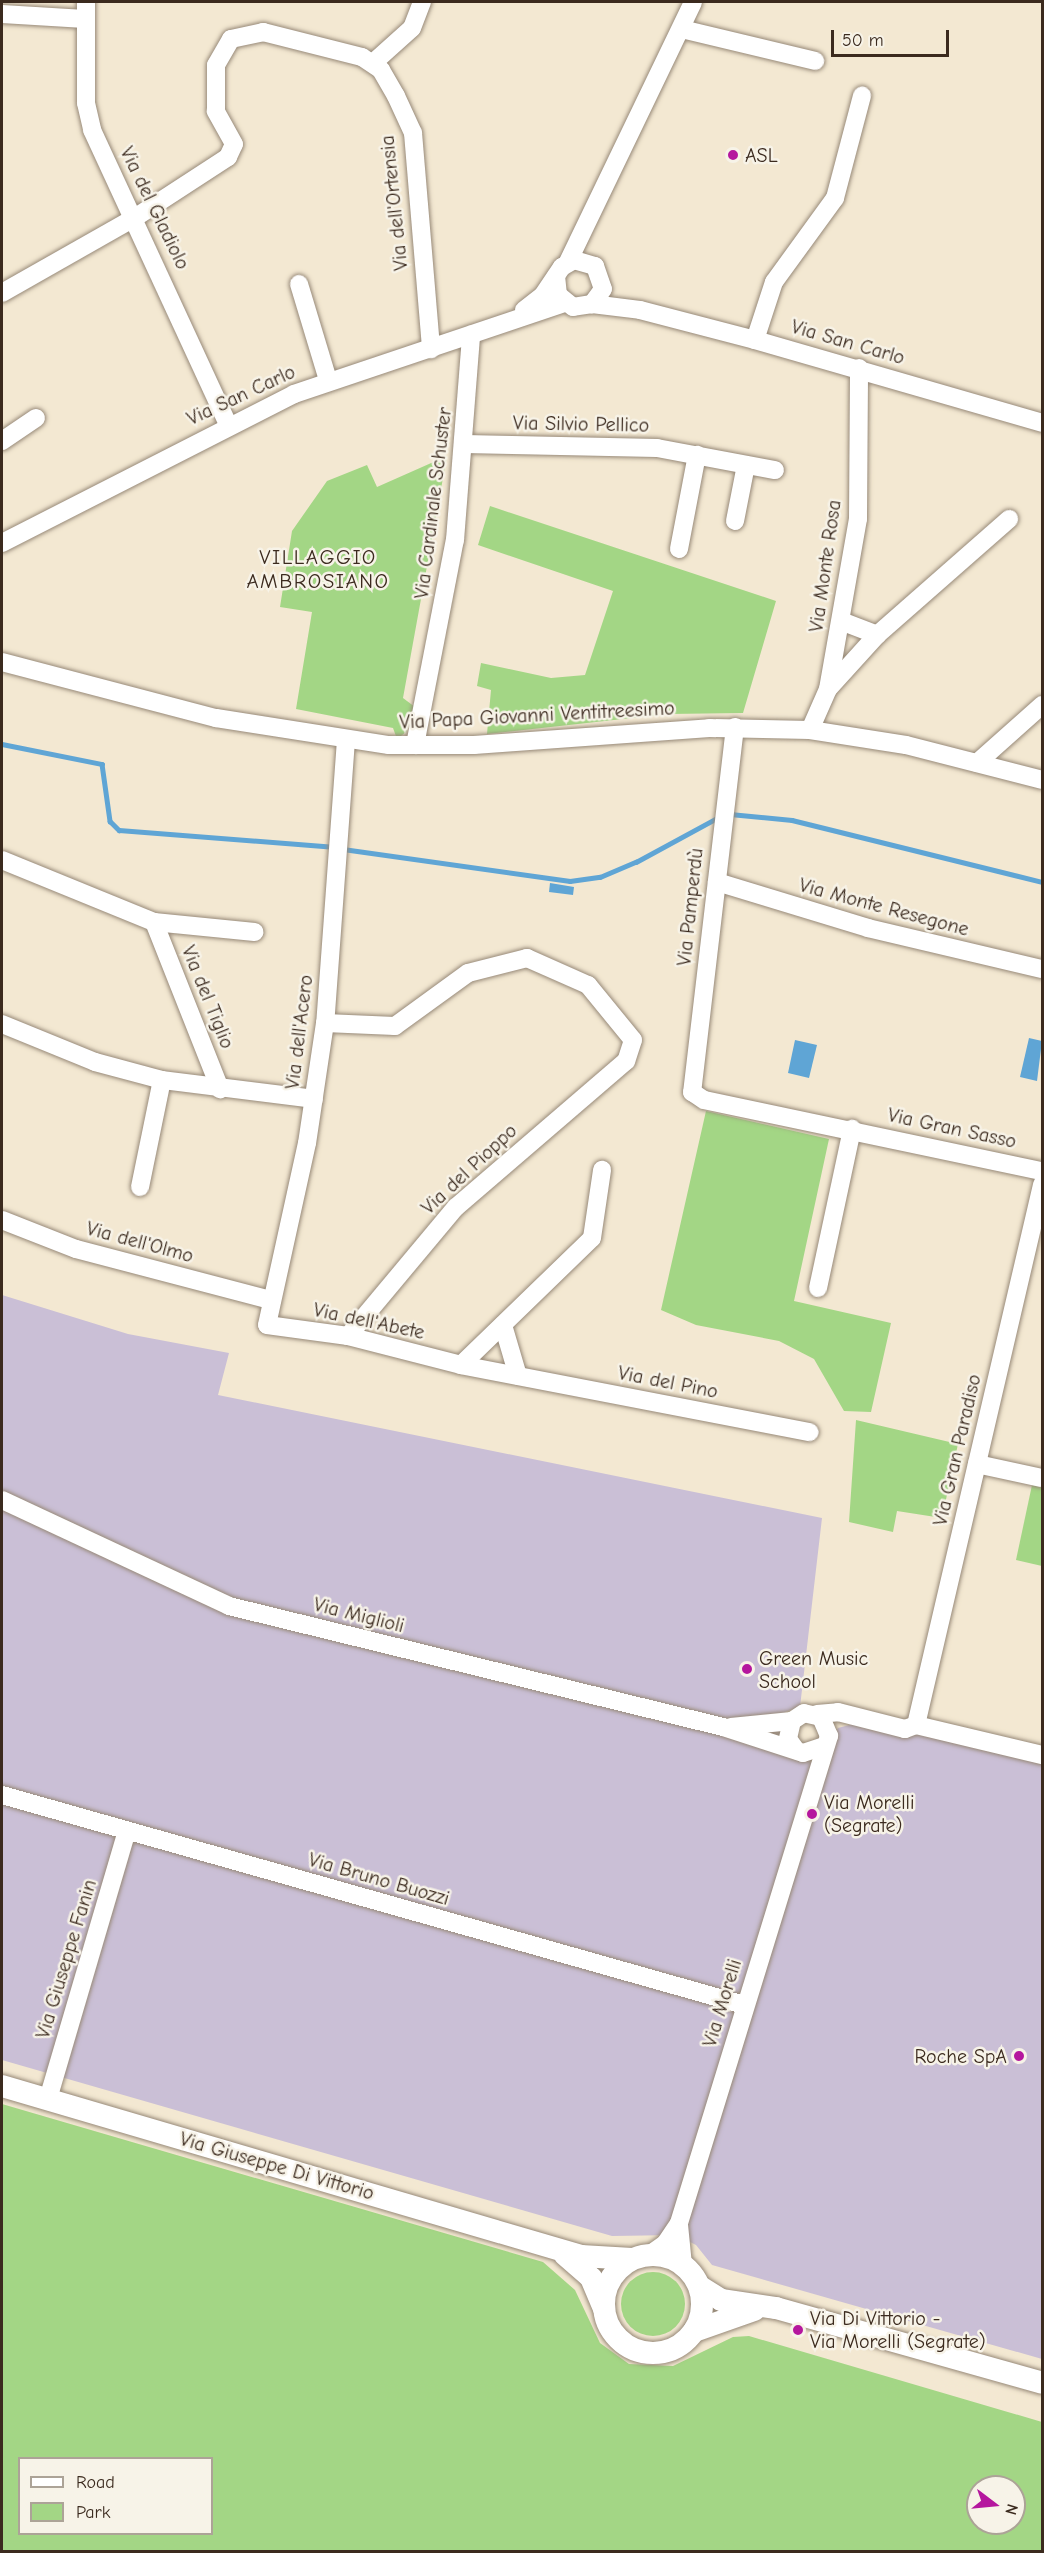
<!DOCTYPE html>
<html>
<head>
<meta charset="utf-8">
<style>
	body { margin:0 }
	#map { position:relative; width:1044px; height:2553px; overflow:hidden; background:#f3e8d2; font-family:"Comic Neue",sans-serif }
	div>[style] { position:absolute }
	.industrial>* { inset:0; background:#cabfd6 }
	.green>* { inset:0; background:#a3d685 }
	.round { border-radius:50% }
	.water>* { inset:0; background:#5fa5d5 }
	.stream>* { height:4.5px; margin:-2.25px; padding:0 2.25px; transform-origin:2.25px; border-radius:2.25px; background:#5fa5d5 }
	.roads { filter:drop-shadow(0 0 2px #978978) drop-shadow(0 0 2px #978978) }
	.minor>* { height:18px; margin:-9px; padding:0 9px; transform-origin:9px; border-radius:9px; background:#fff }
	.major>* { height:22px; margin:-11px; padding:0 11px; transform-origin:11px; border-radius:11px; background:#fff }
	.major>.ring { margin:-11px; padding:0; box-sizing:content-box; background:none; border:22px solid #fff; border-radius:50% }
	.dots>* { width:16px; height:16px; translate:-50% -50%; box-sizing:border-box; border:3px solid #f7f3e8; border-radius:50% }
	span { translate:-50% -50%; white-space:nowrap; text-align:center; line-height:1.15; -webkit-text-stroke:5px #f7f3e8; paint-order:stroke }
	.poi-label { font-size:20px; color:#3b2a1e }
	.left { translate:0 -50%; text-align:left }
	.right { translate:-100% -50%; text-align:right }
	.street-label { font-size:20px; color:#3b2a1e }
	.neighbourhood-label { font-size:21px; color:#3b2a1e; letter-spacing:1.5px }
	.frame { position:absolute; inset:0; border:3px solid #3b2a1e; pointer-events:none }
	.legend { position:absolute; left:18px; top:2457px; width:195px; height:78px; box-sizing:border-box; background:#f7f3e8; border:2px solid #aca397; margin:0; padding:8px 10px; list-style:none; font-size:18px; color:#3b2a1e }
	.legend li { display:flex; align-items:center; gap:12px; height:30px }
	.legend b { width:30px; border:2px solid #aca397 }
	.north { position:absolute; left:966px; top:2475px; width:60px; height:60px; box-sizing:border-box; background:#f7f3e8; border:2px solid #aca397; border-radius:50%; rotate:106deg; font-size:16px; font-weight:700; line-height:24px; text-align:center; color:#3b2a1e }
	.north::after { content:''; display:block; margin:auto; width:21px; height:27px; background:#b5179e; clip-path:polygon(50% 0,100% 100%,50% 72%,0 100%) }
	.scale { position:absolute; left:831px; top:30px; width:118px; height:27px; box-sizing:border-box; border:3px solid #3b2a1e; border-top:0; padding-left:8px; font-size:18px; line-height:21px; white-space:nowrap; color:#3b2a1e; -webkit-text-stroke:4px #f7f3e8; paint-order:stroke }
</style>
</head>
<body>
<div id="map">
	<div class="industrial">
		<i style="clip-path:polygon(2px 1295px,128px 1334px,229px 1353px,218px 1395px,822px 1518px,800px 1707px,785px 1712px,780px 1733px,798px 1757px,818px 1758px,838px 1728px,868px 1720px,1042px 1762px,1042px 2359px,712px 2265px,696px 2245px,676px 2235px,612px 2236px,2px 2060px)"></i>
	</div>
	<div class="green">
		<i style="clip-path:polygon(447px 456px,403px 698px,415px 707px,406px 732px,397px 739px,393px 728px,296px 709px,312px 612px,280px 607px,292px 531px,327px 481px,367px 465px,377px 487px)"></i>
		<i style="clip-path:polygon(490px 506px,776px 601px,743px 713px,668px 714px,487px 734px,491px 690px,477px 686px,481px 663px,551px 678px,585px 675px,613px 591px,478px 545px)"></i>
		<i style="clip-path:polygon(706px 1111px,829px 1139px,794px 1301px,891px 1323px,871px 1412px,844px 1411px,814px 1359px,779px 1341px,696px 1325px,661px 1310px)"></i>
		<i style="clip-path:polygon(856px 1420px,958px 1444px,942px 1518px,897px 1511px,893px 1532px,849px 1522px)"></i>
		<i style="clip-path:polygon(1032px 1485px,1042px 1487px,1042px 1566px,1016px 1560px)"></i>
		<i style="clip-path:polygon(evenodd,2px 2104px,543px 2262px,575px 2290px,600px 2343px,629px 2364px,673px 2366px,733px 2337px,749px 2336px,1042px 2422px,1042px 2551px,2px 2551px,2px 2104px,212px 2458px,212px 2534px,20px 2534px,20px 2458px,212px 2458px,2px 2104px,978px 2487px,1014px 2487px,1014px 2523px,978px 2523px,978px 2487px)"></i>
		<i class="round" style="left:621px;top:2272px;width:64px;height:64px"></i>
	</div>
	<div class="water">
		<i style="clip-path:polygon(550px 883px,574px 887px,573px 895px,549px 892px)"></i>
		<i style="clip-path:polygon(1029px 1038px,1042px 1041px,1037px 1081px,1020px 1077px)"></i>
		<i style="clip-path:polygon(795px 1040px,817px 1045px,809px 1078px,788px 1073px)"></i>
	</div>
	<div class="stream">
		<i style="left:2px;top:744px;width:102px;rotate:11.3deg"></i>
		<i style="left:102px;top:764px;width:58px;rotate:82deg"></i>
		<i style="left:110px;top:821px;width:13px;rotate:45deg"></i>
		<i style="left:119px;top:830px;width:217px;rotate:4.5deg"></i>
		<i style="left:730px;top:814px;width:62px;rotate:5.5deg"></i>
		<i style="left:792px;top:820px;width:258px;rotate:13.9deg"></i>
		<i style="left:343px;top:849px;width:229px;rotate:8deg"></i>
		<i style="left:570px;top:881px;width:30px;rotate:-8deg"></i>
		<i style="left:600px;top:877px;width:39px;rotate:-23deg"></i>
		<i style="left:636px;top:862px;width:94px;rotate:-28.5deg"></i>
	</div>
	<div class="roads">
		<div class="minor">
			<i style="left:86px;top:2px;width:101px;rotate:90deg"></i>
			<i style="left:86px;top:103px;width:28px;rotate:77deg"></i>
			<i style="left:92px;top:130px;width:325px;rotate:65.2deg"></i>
			<i style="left:2px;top:14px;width:83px;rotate:3.4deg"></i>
			<i style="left:682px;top:29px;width:137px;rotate:13.5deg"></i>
			<i style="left:373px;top:63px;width:52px;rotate:-41.9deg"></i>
			<i style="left:412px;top:28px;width:28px;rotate:-69deg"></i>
			<i style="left:568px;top:262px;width:288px;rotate:-64.3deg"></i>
			<i style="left:299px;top:284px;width:100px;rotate:73.2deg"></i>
			<i style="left:2px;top:293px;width:154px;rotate:-29.6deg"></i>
			<i style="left:136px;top:217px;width:110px;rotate:-33.1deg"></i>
			<i style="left:228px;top:157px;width:14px;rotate:-65deg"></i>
			<i style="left:234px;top:144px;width:38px;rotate:-119deg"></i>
			<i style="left:216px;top:111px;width:46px;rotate:-90deg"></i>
			<i style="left:216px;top:65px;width:30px;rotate:-60deg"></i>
			<i style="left:231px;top:39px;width:33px;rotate:-12deg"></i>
			<i style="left:263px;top:32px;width:102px;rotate:14.2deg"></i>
			<i style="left:362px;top:57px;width:23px;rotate:34deg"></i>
			<i style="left:381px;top:70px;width:30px;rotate:60deg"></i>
			<i style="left:396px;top:96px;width:41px;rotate:65.3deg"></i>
			<i style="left:413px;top:133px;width:217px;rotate:85.2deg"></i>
			<i style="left:592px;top:304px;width:48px;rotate:7.1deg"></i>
			<i style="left:640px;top:310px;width:119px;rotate:14.6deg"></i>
			<i style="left:755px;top:340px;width:299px;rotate:16.1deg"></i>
			<i style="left:524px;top:310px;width:24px;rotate:-38deg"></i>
			<i style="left:543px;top:295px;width:34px;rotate:-56deg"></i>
			<i style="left:562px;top:267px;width:14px;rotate:-30deg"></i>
			<i style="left:574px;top:260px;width:22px;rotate:16deg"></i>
			<i style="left:595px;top:266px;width:24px;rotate:71deg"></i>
			<i style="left:603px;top:289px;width:19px;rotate:126deg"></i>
			<i style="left:592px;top:304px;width:19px;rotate:171deg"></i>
			<i style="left:573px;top:307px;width:19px;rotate:-141deg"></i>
			<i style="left:558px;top:295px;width:19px;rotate:-96deg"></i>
			<i style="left:755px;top:340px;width:61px;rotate:-71.9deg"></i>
			<i style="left:774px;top:282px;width:104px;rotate:-54deg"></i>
			<i style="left:835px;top:198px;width:106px;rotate:-75.2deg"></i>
			<i style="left:2px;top:441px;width:41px;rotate:-34.1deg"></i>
			<i style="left:464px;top:444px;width:193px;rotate:1.2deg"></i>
			<i style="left:657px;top:448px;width:120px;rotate:10.6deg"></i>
			<i style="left:735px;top:521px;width:57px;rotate:-78.9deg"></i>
			<i style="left:2px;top:543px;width:328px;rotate:-27deg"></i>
			<i style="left:294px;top:394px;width:285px;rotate:-18.6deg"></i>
			<i style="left:679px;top:549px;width:96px;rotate:-79.2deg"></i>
			<i style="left:841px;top:621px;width:39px;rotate:21deg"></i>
			<i style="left:2px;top:662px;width:221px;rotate:14.7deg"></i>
			<i style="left:216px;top:718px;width:175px;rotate:8.9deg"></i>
			<i style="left:389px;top:745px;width:85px"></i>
			<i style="left:474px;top:745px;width:236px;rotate:-4.1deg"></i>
			<i style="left:709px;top:728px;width:101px;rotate:1.1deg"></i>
			<i style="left:810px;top:730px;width:97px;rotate:8.9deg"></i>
			<i style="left:906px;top:745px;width:140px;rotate:14.4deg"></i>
			<i style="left:829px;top:688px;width:72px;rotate:-47.8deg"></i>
			<i style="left:877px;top:635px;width:176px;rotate:-41.3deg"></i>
			<i style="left:735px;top:727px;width:368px;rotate:96.7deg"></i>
			<i style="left:692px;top:1092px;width:14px;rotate:34deg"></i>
			<i style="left:704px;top:1100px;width:345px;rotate:11.9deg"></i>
			<i style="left:810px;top:730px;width:45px;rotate:-66.3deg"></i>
			<i style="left:828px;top:689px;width:173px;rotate:-80deg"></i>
			<i style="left:858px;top:519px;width:151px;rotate:-89.6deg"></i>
			<i style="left:346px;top:740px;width:284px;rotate:94.2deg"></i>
			<i style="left:325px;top:1023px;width:121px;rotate:98.5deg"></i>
			<i style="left:307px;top:1143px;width:186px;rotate:102.4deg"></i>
			<i style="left:267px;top:1325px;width:82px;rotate:7.7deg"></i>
			<i style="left:348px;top:1336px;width:117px;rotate:14.4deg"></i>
			<i style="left:461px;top:1365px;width:355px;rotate:10.9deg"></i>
			<i style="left:415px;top:745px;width:209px;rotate:-79deg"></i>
			<i style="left:455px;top:540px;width:206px;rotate:-85.5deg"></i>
			<i style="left:977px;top:763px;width:87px;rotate:-41.7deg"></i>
			<i style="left:2px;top:860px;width:164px;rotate:22.2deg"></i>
			<i style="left:154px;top:922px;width:180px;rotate:68.4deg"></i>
			<i style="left:717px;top:882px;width:158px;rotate:16.9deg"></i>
			<i style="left:868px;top:928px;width:179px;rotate:13.3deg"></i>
			<i style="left:154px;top:922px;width:101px;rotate:5.7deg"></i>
			<i style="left:325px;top:1023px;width:70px;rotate:2.5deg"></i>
			<i style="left:395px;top:1026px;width:90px;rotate:-36deg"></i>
			<i style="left:468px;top:973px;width:61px;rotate:-14.3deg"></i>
			<i style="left:527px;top:958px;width:67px;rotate:23.9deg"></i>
			<i style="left:588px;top:985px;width:71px;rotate:50.7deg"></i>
			<i style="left:633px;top:1040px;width:22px;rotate:108deg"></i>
			<i style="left:626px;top:1061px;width:224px;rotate:139.3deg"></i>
			<i style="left:456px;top:1207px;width:168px;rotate:129.9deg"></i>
			<i style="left:2px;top:1024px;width:100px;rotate:22.2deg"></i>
			<i style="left:95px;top:1062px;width:69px;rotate:15deg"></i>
			<i style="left:162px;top:1080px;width:153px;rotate:7.1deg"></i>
			<i style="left:140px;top:1187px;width:109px;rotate:-78.4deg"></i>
			<i style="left:2px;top:1220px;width:79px;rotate:21.4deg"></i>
			<i style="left:76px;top:1249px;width:201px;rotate:14.7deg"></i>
			<i style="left:818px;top:1288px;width:163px;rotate:-77.9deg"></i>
			<i style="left:503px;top:1325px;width:53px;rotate:73.6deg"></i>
			<i style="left:461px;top:1365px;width:182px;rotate:-44.1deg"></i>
			<i style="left:592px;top:1238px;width:69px;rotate:-81.6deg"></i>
			<i style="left:977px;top:1464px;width:66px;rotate:12.2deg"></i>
			<i style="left:2px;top:1500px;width:251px;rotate:25deg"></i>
			<i style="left:229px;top:1606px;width:509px;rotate:13.76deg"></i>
			<i style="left:723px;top:1727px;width:84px;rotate:18deg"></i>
			<i style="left:803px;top:1753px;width:23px;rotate:-18deg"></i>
			<i style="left:817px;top:1714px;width:21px;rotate:-5deg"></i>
			<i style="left:838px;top:1712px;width:69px;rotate:14.2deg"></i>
			<i style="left:905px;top:1729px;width:12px;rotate:-20deg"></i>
			<i style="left:916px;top:1725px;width:555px;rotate:-76.87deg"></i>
			<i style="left:916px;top:1725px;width:130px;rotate:13.4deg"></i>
			<i style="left:731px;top:1727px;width:61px;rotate:-5.6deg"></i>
			<i style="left:2px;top:1795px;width:771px;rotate:15.8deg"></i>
			<i style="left:48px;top:2099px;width:279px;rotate:-73.6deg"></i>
			<i style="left:679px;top:2225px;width:40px;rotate:84.3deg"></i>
			<i style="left:649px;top:2255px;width:19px;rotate:-35deg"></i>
			<i style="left:665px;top:2244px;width:25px;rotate:-56deg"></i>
			<i style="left:679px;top:2223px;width:510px;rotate:-72.88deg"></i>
			<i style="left:829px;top:1736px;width:21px;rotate:-113deg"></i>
			<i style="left:821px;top:1717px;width:17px;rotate:-167deg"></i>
			<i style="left:804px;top:1713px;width:14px;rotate:146deg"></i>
			<i style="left:792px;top:1721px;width:18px;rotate:103deg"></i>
			<i style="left:788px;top:1739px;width:14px;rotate:54deg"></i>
		</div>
		<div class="major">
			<i style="left:2px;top:2086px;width:603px;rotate:16.36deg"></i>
			<i style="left:581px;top:2256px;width:51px;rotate:3.4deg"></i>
			<i class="ring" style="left:604px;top:2255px;width:76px;height:76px"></i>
			<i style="left:565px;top:2255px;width:35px;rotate:41deg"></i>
			<i style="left:591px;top:2278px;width:33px;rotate:67deg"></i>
			<i style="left:699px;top:2286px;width:26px;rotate:32deg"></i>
			<i style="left:721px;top:2300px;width:56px;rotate:8.3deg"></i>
			<i style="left:776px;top:2308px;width:276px;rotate:15.7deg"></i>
			<i style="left:694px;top:2331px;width:64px;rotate:-19.3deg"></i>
		</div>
	</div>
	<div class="dots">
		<i style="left:733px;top:155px;background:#b5179e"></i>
		<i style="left:747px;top:1669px;background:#b5179e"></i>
		<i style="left:812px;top:1814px;background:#b5179e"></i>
		<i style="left:1019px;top:2056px;background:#b5179e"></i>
		<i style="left:798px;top:2330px;background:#b5179e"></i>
	</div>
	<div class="poi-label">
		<span class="left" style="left:745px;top:155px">ASL</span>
		<span class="left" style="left:759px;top:1670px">Green Music<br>School</span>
		<span class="left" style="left:824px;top:1814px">Via Morelli<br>(Segrate)</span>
		<span class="right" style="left:1007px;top:2056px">Roche SpA</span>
		<span class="left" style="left:810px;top:2330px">Via Di Vittorio -<br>Via Morelli (Segrate)</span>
	</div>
	<div class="street-label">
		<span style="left:394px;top:203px;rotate:-96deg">Via dell'Ortensia</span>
		<span style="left:155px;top:208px;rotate:64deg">Via del Gladiolo</span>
		<span style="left:848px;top:342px;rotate:16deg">Via San Carlo</span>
		<span style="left:241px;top:395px;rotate:-25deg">Via San Carlo</span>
		<span style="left:581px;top:424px;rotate:1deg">Via Silvio Pellico</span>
		<span style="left:433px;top:503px;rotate:-83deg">Via Cardinale Schuster</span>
		<span style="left:825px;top:566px;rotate:-82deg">Via Monte Rosa</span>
		<span style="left:537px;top:715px;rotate:-3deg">Via Papa Giovanni Ventitreesimo</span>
		<span style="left:690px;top:907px;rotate:-84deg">Via Pamperdù</span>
		<span style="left:884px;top:907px;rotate:15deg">Via Monte Resegone</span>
		<span style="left:208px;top:997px;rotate:68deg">Via del Tiglio</span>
		<span style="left:299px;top:1032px;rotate:-83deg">Via dell'Acero</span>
		<span style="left:952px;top:1128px;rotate:12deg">Via Gran Sasso</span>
		<span style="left:469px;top:1169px;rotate:-43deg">Via del Pioppo</span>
		<span style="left:140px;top:1242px;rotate:15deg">Via dell'Olmo</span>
		<span style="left:369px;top:1321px;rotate:12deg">Via dell'Abete</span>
		<span style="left:668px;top:1382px;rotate:11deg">Via del Pino</span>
		<span style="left:957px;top:1450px;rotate:-77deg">Via Gran Paradiso</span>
		<span style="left:359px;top:1615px;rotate:14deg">Via Miglioli</span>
		<span style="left:379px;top:1879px;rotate:16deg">Via Bruno Buozzi</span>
		<span style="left:66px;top:1959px;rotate:-73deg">Via Giuseppe Fanin</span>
		<span style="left:722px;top:2003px;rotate:-73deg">Via Morelli</span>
		<span style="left:277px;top:2166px;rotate:16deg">Via Giuseppe Di Vittorio</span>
	</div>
	<div class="neighbourhood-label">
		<span style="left:318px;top:569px">VILLAGGIO<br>AMBROSIANO</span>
	</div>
	<div class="frame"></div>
	<ul class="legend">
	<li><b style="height:8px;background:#fff"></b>Road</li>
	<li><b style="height:16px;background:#a3d685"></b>Park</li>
	</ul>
	<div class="north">N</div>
	<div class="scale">50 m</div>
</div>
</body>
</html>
